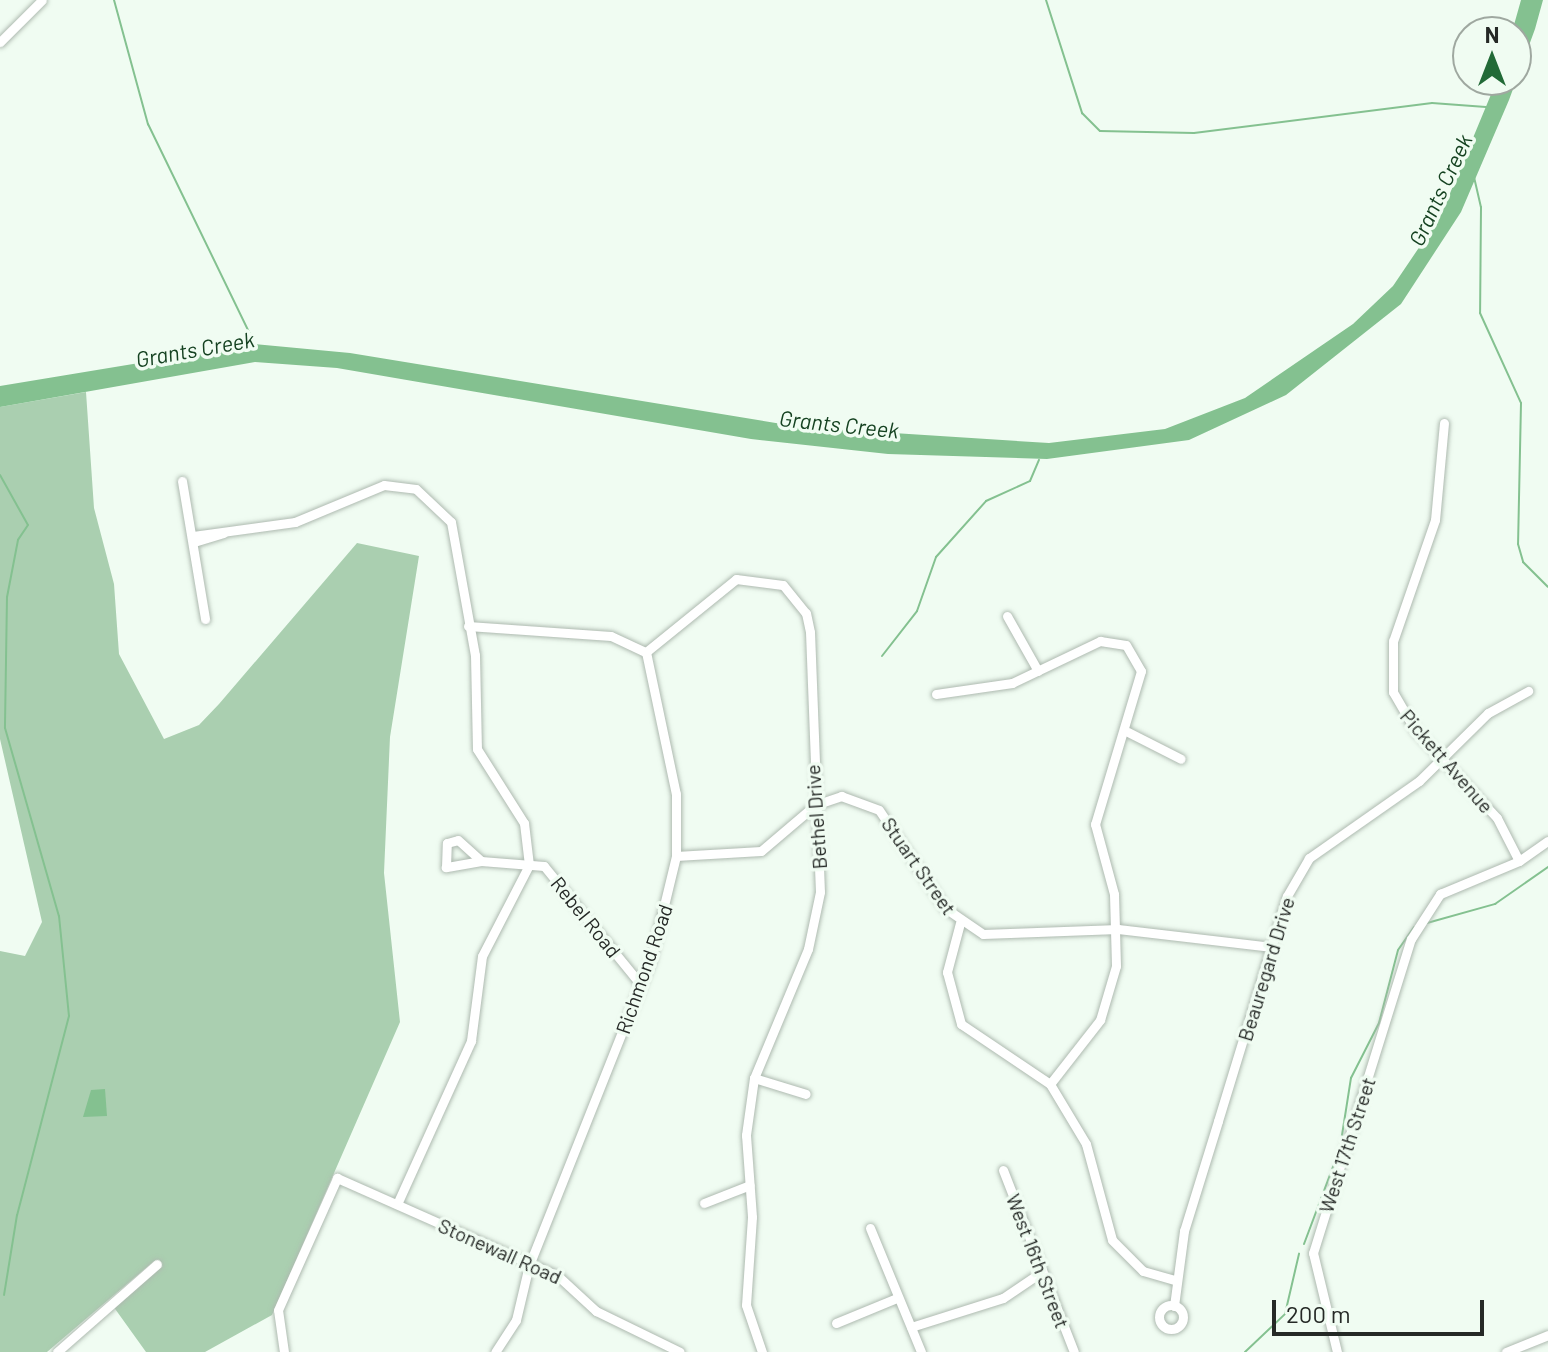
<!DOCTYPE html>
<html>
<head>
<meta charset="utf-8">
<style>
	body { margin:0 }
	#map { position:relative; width:1548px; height:1352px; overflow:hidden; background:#f0fcf2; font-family:Barlow,sans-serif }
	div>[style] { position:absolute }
	.green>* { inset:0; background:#aacfb0 }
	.water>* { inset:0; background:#84c190 }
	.stream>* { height:2px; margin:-1px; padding:0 1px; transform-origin:1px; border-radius:1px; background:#84c190 }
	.roads { filter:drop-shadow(0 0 2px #aebab0) drop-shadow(0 0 2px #aebab0) }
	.minor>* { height:9px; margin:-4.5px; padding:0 4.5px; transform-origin:4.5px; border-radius:4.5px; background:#fff }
	.minor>.ring { margin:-4.5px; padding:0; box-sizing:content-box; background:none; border:9px solid #fff; border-radius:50% }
	span { translate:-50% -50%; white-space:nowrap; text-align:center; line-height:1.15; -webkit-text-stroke:7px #f0fcf2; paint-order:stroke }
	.street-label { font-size:20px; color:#252926 }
	.water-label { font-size:22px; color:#154221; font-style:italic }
	.north { position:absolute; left:1452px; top:16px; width:80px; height:80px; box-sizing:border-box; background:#f0fcf2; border:2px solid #9fa8a0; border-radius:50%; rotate:0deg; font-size:22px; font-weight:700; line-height:32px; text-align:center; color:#252926 }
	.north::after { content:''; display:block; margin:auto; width:28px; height:36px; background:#226a37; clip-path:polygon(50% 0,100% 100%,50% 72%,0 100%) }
	.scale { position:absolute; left:1272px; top:1300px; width:212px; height:36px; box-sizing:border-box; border:4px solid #252926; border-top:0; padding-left:10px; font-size:24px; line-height:28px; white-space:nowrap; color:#252926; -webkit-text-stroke:6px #f0fcf2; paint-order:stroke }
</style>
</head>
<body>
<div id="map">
	<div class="green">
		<i style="clip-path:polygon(86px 392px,94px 508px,114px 584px,119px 654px,164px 739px,199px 725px,219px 704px,357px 543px,419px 556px,390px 737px,384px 873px,400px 1022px,272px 1315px,205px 1352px,146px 1352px,113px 1306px,160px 1268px,154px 1261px,47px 1352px,0 1352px,0 951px,25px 956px,42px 922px,0 739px,0 407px)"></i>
	</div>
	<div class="water">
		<i style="clip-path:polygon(1521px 0,1543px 0,1535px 29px,1509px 100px,1461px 212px,1401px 304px,1286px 395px,1189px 440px,1047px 459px,888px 454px,751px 439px,337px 368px,255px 362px,0 407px,0 386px,254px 344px,350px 353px,800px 427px,1049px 443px,1165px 429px,1245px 398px,1353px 324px,1393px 286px,1441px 215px,1497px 80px,1516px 80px,1512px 32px)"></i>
		<i style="clip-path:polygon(105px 1089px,107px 1116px,83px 1117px,91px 1090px)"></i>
	</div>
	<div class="stream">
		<i style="left:114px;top:0;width:129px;rotate:74.7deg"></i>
		<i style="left:148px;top:124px;width:247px;rotate:64.1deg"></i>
		<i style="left:1046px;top:0;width:119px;rotate:72.3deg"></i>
		<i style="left:1082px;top:113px;width:25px;rotate:45deg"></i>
		<i style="left:1100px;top:131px;width:94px;rotate:1.2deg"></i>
		<i style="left:1194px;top:133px;width:240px;rotate:-7.2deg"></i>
		<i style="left:1432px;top:103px;width:54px;rotate:4.2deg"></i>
		<i style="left:1474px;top:177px;width:31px;rotate:77deg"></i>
		<i style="left:1481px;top:207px;width:106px;rotate:90.5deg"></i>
		<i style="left:1480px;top:313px;width:99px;rotate:65.5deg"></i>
		<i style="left:1521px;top:403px;width:141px;rotate:91.2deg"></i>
		<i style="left:1518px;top:544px;width:19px;rotate:74deg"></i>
		<i style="left:1523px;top:562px;width:35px;rotate:45deg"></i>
		<i style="left:0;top:475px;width:57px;rotate:60.8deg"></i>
		<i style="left:28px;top:525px;width:18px;rotate:124deg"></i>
		<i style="left:18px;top:540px;width:58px;rotate:100.9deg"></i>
		<i style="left:7px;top:597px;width:131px;rotate:90.9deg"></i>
		<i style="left:5px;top:728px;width:196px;rotate:74deg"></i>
		<i style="left:59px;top:916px;width:100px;rotate:84.3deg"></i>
		<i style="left:69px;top:1016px;width:206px;rotate:104.6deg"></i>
		<i style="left:17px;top:1215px;width:81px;rotate:99.2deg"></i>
		<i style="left:882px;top:656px;width:57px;rotate:-52.1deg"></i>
		<i style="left:917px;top:611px;width:57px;rotate:-70.6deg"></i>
		<i style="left:936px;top:557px;width:75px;rotate:-48.2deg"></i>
		<i style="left:986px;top:501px;width:48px;rotate:-24.4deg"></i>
		<i style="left:1030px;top:481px;width:23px;rotate:-67deg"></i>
		<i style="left:1427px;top:923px;width:71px;rotate:-15.6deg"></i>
		<i style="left:1495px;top:904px;width:65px;rotate:-34.9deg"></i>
		<i style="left:1304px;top:1244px;width:103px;rotate:-69.4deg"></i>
		<i style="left:1340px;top:1148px;width:71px;rotate:-81.1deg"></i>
		<i style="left:1351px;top:1078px;width:62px;rotate:-63deg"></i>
		<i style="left:1379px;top:1023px;width:75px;rotate:-75.4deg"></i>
		<i style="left:1398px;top:950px;width:28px;rotate:-55deg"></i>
		<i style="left:1245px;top:1352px;width:55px;rotate:-43.5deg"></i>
		<i style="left:1285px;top:1314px;width:62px;rotate:-76.9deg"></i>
	</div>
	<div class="roads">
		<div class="minor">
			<i style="left:0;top:42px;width:59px;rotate:-45deg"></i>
			<i style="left:1444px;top:423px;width:97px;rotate:95.3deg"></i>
			<i style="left:1435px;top:520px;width:128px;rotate:109.1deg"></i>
			<i style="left:1393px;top:641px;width:51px;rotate:90deg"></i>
			<i style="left:1393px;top:692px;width:44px;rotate:59.9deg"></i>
			<i style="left:1415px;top:730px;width:120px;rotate:47deg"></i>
			<i style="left:1497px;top:818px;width:48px;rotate:62.9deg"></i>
			<i style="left:182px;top:481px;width:140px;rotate:80.5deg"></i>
			<i style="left:193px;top:536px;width:103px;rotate:-7.8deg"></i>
			<i style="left:295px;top:522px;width:96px;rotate:-22.6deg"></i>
			<i style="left:384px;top:485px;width:32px;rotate:7deg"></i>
			<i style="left:416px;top:489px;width:48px;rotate:43.3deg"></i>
			<i style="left:451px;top:522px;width:135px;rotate:79.8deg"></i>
			<i style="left:475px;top:655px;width:94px;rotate:88.8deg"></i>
			<i style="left:477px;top:749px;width:88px;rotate:57.6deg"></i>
			<i style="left:524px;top:823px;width:42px;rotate:83.2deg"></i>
			<i style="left:529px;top:865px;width:102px;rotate:117.3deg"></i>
			<i style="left:482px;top:956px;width:86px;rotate:97.4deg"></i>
			<i style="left:471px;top:1041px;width:179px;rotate:114.4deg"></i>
			<i style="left:194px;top:542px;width:31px;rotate:-17deg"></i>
			<i style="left:1007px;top:616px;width:63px;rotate:60.6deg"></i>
			<i style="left:468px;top:626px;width:143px;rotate:4deg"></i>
			<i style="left:611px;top:636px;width:38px;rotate:25deg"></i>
			<i style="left:646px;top:652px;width:145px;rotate:78.1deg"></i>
			<i style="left:676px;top:794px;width:62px;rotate:90deg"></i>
			<i style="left:676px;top:856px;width:106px;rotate:103.6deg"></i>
			<i style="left:651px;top:959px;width:329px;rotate:111.7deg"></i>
			<i style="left:529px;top:1265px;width:57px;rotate:103.3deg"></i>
			<i style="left:516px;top:1320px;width:38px;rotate:123deg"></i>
			<i style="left:646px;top:652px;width:116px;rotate:-39deg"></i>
			<i style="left:736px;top:579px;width:47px;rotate:7.3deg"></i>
			<i style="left:783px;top:585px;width:36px;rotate:51deg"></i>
			<i style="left:806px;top:613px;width:19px;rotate:78deg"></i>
			<i style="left:810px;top:632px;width:260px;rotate:87.8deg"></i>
			<i style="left:820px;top:892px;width:58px;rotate:101.9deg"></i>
			<i style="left:808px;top:949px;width:140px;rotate:112.7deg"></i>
			<i style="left:754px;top:1078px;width:58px;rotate:98deg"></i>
			<i style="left:746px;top:1135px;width:82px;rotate:85.8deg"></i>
			<i style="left:752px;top:1217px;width:88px;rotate:93.9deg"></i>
			<i style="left:746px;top:1305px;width:50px;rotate:71.2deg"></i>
			<i style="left:936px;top:694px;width:77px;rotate:-8.2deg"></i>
			<i style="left:1012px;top:683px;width:98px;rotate:-25.5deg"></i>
			<i style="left:1100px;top:641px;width:26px;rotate:9deg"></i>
			<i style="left:1126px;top:645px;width:30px;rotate:60deg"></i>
			<i style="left:1141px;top:671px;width:160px;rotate:106.7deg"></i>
			<i style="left:1095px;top:824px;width:73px;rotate:74.8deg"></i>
			<i style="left:1114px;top:894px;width:72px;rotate:88.4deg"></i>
			<i style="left:1116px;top:966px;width:56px;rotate:106.5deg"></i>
			<i style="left:1100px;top:1020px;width:81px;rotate:128deg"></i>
			<i style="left:1128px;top:732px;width:59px;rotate:27deg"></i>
			<i style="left:676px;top:856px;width:85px;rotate:-3.4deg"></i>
			<i style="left:761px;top:851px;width:71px;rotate:-40.4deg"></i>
			<i style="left:815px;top:805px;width:28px;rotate:-19deg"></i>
			<i style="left:841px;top:796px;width:40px;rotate:20.2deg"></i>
			<i style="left:879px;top:810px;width:118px;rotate:56deg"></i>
			<i style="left:945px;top:908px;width:46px;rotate:34.4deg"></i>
			<i style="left:983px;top:934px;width:135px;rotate:-2.1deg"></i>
			<i style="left:1118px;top:929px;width:155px;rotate:6.7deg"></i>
			<i style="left:481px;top:861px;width:36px;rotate:170deg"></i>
			<i style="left:446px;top:867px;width:24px;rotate:-88deg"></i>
			<i style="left:447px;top:843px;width:11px;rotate:-15deg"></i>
			<i style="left:458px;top:840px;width:31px;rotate:42deg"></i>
			<i style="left:481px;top:861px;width:63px;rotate:4.5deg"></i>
			<i style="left:544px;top:866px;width:147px;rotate:50.8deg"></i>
			<i style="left:960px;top:923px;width:51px;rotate:104.9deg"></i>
			<i style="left:947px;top:972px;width:54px;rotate:74.9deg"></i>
			<i style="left:961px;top:1024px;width:107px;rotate:34deg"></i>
			<i style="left:1050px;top:1084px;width:70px;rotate:59deg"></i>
			<i style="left:1086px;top:1144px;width:99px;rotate:74.8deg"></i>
			<i style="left:1112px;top:1240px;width:44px;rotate:45deg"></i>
			<i style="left:1143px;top:1271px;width:35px;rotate:16deg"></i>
			<i style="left:754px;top:1078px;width:54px;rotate:17.1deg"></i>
			<i style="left:1003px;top:1170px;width:195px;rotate:68.7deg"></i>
			<i style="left:704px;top:1203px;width:49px;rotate:-21.4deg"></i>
			<i style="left:870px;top:1228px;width:134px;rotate:67.6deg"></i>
			<i class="ring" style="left:1159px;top:1305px;width:15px;height:15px"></i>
			<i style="left:1174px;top:1306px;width:76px;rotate:-82.4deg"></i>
			<i style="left:1184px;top:1231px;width:115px;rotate:-72.8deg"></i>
			<i style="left:1218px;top:1121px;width:235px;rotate:-73deg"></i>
			<i style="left:1287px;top:896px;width:44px;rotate:-59.9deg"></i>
			<i style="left:1309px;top:858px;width:134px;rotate:-35deg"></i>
			<i style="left:1419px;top:781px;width:97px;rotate:-44.6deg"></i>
			<i style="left:1488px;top:713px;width:46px;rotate:-28.8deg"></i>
			<i style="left:836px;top:1323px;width:66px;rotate:-22.3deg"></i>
			<i style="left:911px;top:1327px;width:96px;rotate:-17.5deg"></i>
			<i style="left:1003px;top:1298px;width:45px;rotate:-34deg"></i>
			<i style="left:57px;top:1352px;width:133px;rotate:-41.3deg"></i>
			<i style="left:284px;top:1352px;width:42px;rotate:-98.1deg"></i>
			<i style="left:278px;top:1310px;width:145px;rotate:-65.9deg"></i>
			<i style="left:337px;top:1178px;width:242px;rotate:23.9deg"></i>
			<i style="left:558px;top:1276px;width:52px;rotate:42.6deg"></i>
			<i style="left:596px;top:1311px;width:93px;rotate:26deg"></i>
			<i style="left:1337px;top:1352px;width:102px;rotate:-103.6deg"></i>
			<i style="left:1313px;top:1253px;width:329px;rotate:-72.7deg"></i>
			<i style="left:1411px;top:939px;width:54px;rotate:-57.2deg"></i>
			<i style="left:1440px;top:894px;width:86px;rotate:-22.7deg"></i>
			<i style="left:1519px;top:861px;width:35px;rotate:-35deg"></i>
			<i style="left:1506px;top:1352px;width:45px;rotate:-22deg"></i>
		</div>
	</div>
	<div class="street-label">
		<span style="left:1447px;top:761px;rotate:49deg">Pickett Avenue</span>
		<span style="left:816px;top:817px;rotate:-94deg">Bethel Drive</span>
		<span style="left:919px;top:866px;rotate:55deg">Stuart Street</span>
		<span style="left:586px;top:917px;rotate:51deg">Rebel Road</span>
		<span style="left:644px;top:969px;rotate:-71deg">Richmond Road</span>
		<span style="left:1266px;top:969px;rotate:-73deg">Beauregard Drive</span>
		<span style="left:1347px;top:1145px;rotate:-72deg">West 17th Street</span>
		<span style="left:500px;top:1251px;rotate:24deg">Stonewall Road</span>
		<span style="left:1038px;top:1261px;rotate:69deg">West 16th Street</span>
	</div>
	<div class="water-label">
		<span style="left:1440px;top:190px;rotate:-65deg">Grants Creek</span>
		<span style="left:195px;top:349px;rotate:-10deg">Grants Creek</span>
		<span style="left:839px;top:424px;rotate:6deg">Grants Creek</span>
	</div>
	<div class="north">N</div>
	<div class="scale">200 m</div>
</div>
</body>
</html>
